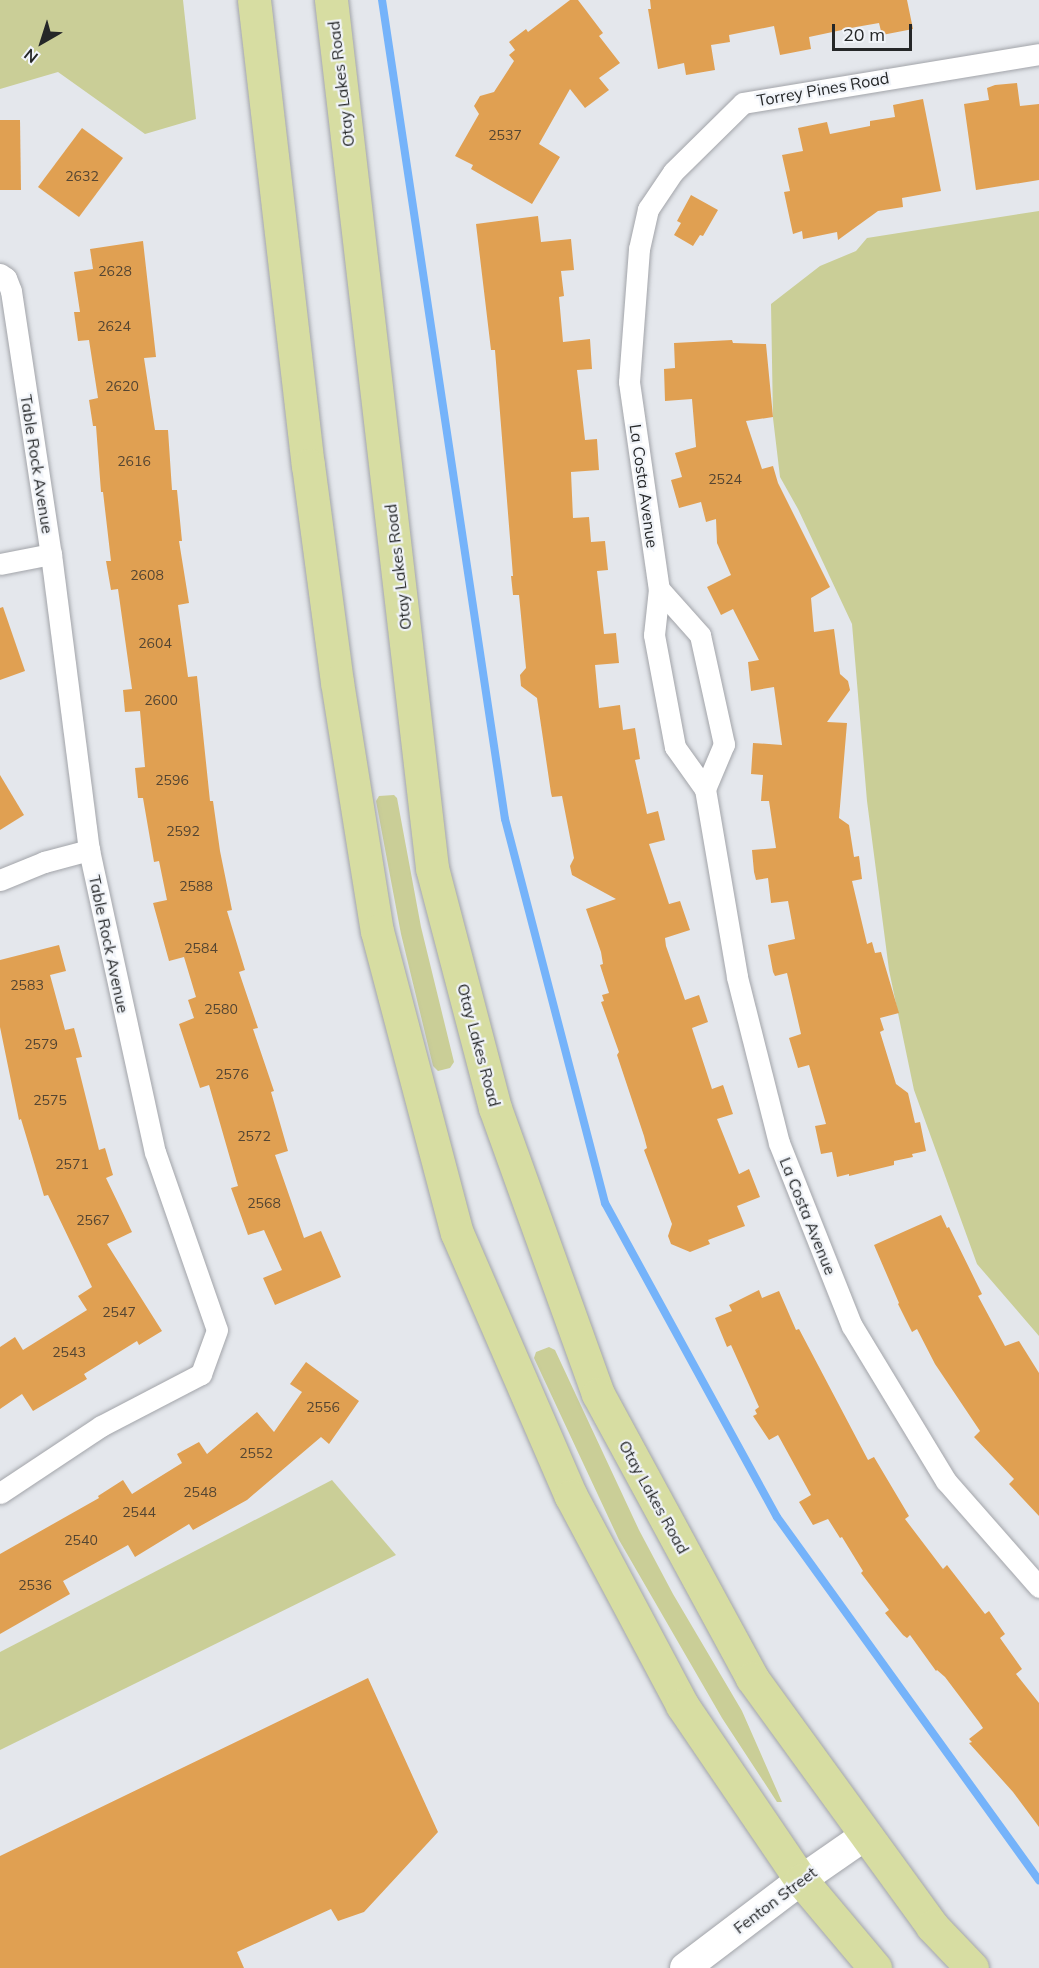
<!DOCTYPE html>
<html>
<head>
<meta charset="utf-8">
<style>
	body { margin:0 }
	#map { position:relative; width:1039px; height:1968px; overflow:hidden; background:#e4e7ec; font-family:Mulish,sans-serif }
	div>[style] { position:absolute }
	.green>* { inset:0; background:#cace97 }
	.stream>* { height:8px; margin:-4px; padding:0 4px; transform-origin:4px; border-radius:4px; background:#75b3fa }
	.building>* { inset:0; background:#e0a052 }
	.roads { filter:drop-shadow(0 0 2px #a2a4a9) drop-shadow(0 0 2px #a2a4a9) }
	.street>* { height:21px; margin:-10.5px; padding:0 10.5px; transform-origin:10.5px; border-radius:10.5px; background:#fff }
	.secondary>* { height:30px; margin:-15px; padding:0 15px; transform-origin:15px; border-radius:15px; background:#fff }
	.primary>* { height:33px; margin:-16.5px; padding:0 16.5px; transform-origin:16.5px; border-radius:16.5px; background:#d7dda2 }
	span { translate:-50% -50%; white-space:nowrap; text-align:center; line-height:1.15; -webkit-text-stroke:4.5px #f1f4f9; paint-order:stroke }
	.number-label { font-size:14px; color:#544532 }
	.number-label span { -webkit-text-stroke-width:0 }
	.street-label { font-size:16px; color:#252728 }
	.north { position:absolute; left:12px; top:12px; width:60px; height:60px; -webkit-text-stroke:4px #f1f4f9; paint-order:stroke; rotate:219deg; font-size:16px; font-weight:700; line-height:24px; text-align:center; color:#252728 }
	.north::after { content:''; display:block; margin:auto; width:21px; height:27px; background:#252728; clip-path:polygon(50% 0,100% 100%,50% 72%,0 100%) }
	.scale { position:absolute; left:832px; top:24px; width:80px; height:27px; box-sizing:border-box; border:3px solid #252728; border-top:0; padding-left:8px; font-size:18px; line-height:21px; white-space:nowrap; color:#252728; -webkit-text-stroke:4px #f1f4f9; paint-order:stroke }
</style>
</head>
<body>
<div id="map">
	<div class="green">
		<i style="clip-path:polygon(0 0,183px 0,196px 119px,145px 134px,58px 72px,0 89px)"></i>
		<i style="clip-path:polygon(1039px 211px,1039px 1336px,977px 1264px,914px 1090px,889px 970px,867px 801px,852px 624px,798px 509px,780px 477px,773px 418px,771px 304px,820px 266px,856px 251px,867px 238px)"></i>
		<i style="clip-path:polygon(394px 795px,397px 798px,421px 927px,454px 1062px,450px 1068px,438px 1071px,433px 1066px,401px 934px,376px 801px,379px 796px)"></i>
		<i style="clip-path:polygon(549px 1347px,555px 1350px,639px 1530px,673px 1594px,742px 1711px,782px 1802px,777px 1802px,722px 1718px,619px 1540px,534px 1358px,536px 1352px)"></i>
		<i style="clip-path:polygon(332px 1480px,396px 1555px,0 1750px,0 1652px)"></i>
	</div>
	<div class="stream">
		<i style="left:382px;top:0;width:828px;rotate:81.46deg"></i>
		<i style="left:505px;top:819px;width:397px;rotate:75.4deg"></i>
		<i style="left:605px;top:1203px;width:358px;rotate:61.3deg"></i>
		<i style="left:777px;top:1517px;width:448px;rotate:54.2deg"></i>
	</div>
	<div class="building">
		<i style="clip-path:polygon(570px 0,578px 0,603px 33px,599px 36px,620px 63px,599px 78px,609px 90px,585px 108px,570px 89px,539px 144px,560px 157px,532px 204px,471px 169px,473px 165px,455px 156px,479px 114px,474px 106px,480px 96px,494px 92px,514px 61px,509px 55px,515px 50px,509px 42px,526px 29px,528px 32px)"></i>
		<i style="clip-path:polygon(650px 0,907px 0,913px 29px,882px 35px,879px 23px,856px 27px,809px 37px,811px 49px,780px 55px,774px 26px,729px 35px,730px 42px,711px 45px,715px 70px,686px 75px,684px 63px,658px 69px,648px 9px,651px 9px)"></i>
		<i style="clip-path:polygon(1017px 83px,1020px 106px,1039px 104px,1039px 180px,976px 190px,964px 104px,989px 100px,987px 88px,995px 85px)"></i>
		<i style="clip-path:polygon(923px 99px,941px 191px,902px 198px,903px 207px,878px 211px,838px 240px,837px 232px,803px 239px,802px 231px,793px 234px,784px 192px,790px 191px,782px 155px,803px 151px,798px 128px,827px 122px,830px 134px,870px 126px,870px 121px,895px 117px,893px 105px)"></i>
		<i style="clip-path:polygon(0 120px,20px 120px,21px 190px,0 190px)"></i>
		<i style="clip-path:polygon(82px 128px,123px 158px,79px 217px,38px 187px)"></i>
		<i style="clip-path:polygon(691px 195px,718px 210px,703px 236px,700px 235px,693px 246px,674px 235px,681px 223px,677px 221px)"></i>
		<i style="clip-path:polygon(538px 216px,541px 242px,571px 239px,574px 270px,561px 271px,564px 296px,559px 297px,563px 342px,590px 339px,592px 369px,577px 370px,585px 440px,597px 439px,599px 470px,571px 472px,573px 518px,589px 517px,591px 542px,605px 541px,608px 570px,597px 571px,604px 634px,616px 633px,619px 663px,595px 665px,599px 708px,620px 705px,623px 730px,635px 728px,640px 759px,635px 760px,647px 814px,658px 811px,665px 840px,649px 844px,669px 904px,680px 901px,690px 930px,665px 938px,666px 946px,685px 1000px,699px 995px,708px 1022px,692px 1028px,712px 1089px,723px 1085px,733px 1114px,717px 1119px,739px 1174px,749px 1169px,760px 1197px,737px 1206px,745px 1226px,708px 1240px,710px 1244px,690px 1252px,671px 1244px,668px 1236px,672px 1224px,644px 1150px,647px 1148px,644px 1136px,617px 1055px,619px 1052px,601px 1002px,604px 1001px,602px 995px,609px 993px,600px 965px,603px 964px,601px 952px,586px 909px,616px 899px,572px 875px,570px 866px,574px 858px,562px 796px,552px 797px,551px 793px,537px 698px,521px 686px,520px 675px,526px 668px,519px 595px,513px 595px,511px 576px,513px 576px,495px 350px,491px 350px,476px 224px)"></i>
		<i style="clip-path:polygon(143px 241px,156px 357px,144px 358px,155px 430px,168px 430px,172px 490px,177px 490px,182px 541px,179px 541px,189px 603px,178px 605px,188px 677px,197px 676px,210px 801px,213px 801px,220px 851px,232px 910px,227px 911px,245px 970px,239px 972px,258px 1028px,253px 1029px,274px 1091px,271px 1092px,288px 1151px,275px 1155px,304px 1238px,321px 1231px,341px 1277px,275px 1305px,263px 1278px,282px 1270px,264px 1230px,248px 1235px,231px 1188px,238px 1186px,209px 1085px,200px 1088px,179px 1024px,194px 1018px,188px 1000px,196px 997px,184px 957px,169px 961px,153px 903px,167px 900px,159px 861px,154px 862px,143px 798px,138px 798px,135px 768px,145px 767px,140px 711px,125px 712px,123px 690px,132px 689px,118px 589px,111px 590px,106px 561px,111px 561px,103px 492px,101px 492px,96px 426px,93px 426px,89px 400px,98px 398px,89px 340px,78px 341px,74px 312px,80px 312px,74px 272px,93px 269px,90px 249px)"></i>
		<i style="clip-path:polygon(732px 340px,733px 343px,766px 344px,773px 417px,746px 421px,762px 469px,773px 466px,778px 483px,830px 587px,811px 598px,814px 632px,834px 629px,840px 674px,848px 681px,850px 690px,827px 722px,847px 723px,839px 818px,849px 825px,854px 857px,859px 856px,862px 879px,852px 881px,867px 944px,872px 942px,875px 953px,881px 952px,899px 1013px,880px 1018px,884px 1030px,880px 1032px,896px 1084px,908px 1093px,915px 1123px,920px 1122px,926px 1151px,912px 1154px,913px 1157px,894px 1161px,894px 1165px,849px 1176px,849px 1174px,837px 1177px,832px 1152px,821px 1154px,815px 1126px,826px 1124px,809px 1065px,798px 1068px,789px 1038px,801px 1034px,787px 973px,775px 976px,773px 972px,768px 945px,795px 939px,788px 901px,771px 903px,768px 878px,756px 880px,754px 872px,752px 850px,776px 848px,769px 801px,761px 801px,763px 775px,751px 774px,753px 743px,782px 745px,774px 687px,751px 691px,748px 662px,759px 660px,733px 609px,721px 615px,707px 587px,731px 575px,717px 543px,716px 519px,706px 522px,701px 502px,679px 508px,671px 480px,682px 477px,675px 453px,696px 447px,692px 399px,665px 401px,664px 369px,675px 368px,674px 343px)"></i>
		<i style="clip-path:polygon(3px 607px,25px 671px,0 680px,0 608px)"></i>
		<i style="clip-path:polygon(0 775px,24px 815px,0 830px)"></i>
		<i style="clip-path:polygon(59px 945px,66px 971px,50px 975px,65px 1030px,74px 1028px,82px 1057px,76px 1058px,99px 1150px,105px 1148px,113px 1175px,106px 1178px,132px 1232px,107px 1244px,162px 1331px,139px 1345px,137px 1341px,84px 1374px,87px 1379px,33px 1411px,22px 1394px,0 1409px,0 1347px,15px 1337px,23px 1350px,87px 1310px,78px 1296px,92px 1287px,48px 1195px,44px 1196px,21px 1119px,19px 1120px,0 1027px,0 960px)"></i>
		<i style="clip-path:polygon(941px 1215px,947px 1228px,949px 1227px,982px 1294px,978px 1296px,1005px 1346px,1019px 1341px,1039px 1373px,1039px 1516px,1009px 1484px,1014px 1479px,974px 1437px,980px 1431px,935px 1364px,917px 1329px,912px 1332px,898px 1304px,899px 1303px,874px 1245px)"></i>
		<i style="clip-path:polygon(759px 1290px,762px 1298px,779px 1291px,796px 1330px,799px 1329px,868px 1460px,874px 1457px,909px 1516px,905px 1519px,943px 1569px,947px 1565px,985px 1614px,989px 1611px,1005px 1634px,1000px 1638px,1022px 1669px,1016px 1674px,1039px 1703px,1039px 1827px,1013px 1792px,969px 1743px,972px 1742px,969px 1739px,983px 1728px,979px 1722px,945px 1677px,937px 1670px,936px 1671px,910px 1635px,907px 1638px,903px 1635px,885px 1613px,889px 1610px,861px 1573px,863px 1571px,842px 1537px,840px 1538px,828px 1519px,813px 1525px,799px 1502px,811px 1495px,778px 1435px,769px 1440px,753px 1416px,757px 1414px,755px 1410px,759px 1407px,731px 1345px,727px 1347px,715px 1318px,732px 1311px,729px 1305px)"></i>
		<i style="clip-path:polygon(306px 1362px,359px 1401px,329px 1444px,321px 1437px,247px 1500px,193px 1530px,189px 1524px,135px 1557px,128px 1545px,63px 1581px,70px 1594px,0 1634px,0 1554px,99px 1498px,98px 1496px,123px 1480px,132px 1494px,182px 1463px,177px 1454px,199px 1442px,207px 1454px,257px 1412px,274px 1432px,302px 1392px,290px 1384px)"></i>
		<i style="clip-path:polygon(368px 1678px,438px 1832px,364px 1912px,338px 1921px,331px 1909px,237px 1952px,244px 1968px,0 1968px,0 1856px)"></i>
	</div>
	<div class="roads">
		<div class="street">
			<i style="left:1039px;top:54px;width:300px;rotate:170.6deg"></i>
			<i style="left:743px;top:103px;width:98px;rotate:135.4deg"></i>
			<i style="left:673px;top:172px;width:45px;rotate:124deg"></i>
			<i style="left:648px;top:209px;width:41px;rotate:102.7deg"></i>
			<i style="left:639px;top:249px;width:133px;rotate:94.3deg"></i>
			<i style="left:629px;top:382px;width:209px;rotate:81.8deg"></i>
			<i style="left:659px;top:589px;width:46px;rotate:96.2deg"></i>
			<i style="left:654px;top:635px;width:114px;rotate:79.4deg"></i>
			<i style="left:675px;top:747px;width:52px;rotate:54.5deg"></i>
			<i style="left:705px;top:789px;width:191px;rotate:80.3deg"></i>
			<i style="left:737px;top:977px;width:171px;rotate:75.8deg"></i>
			<i style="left:779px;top:1143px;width:197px;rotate:68.3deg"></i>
			<i style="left:852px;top:1326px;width:181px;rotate:58.8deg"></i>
			<i style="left:946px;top:1481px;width:141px;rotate:48.7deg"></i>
			<i style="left:0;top:274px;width:7px;rotate:34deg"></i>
			<i style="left:6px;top:278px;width:14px;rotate:69deg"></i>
			<i style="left:11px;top:291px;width:266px;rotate:81.4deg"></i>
			<i style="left:51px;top:554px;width:298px;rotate:82.7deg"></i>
			<i style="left:89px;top:850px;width:309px;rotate:77.7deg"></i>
			<i style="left:155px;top:1152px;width:188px;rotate:70.8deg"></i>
			<i style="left:217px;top:1330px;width:47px;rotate:110deg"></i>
			<i style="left:201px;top:1374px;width:113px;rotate:152.5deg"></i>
			<i style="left:101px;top:1426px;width:121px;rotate:146.4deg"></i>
			<i style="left:0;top:564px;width:52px;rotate:-11.1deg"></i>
			<i style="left:659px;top:589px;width:62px;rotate:48.3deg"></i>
			<i style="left:700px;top:635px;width:112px;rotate:77.6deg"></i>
			<i style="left:724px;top:744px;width:49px;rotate:112.9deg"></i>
			<i style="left:0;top:880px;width:48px;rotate:-22.2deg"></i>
			<i style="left:44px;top:862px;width:47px;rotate:-14.9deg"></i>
		</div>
		<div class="secondary">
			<i style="left:685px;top:1968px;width:146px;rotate:-37.2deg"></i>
			<i style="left:801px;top:1880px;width:79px;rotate:-34.7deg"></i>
		</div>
		<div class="primary">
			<i style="left:254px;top:0;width:468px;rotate:83.4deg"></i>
			<i style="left:308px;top:465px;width:219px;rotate:82.4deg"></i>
			<i style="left:337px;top:682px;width:252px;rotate:80.9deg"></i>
			<i style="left:377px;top:931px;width:312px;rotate:75.2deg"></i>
			<i style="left:457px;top:1233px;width:287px;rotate:66.6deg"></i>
			<i style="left:571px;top:1496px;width:237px;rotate:62deg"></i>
			<i style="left:682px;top:1705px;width:212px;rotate:55.8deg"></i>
			<i style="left:801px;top:1880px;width:115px;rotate:49.9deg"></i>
			<i style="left:331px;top:0;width:874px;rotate:83.36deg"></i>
			<i style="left:432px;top:868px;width:248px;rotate:75.3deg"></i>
			<i style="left:495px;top:1108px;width:304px;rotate:70.2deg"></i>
			<i style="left:598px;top:1394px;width:323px;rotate:61.5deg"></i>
			<i style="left:752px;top:1678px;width:306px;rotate:54deg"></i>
			<i style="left:932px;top:1926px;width:58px;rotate:46.4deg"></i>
		</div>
	</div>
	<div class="number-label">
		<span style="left:505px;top:135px">2537</span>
		<span style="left:82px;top:176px">2632</span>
		<span style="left:115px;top:271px">2628</span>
		<span style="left:114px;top:326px">2624</span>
		<span style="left:122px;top:386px">2620</span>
		<span style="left:134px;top:461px">2616</span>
		<span style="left:725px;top:479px">2524</span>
		<span style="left:147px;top:575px">2608</span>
		<span style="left:155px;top:643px">2604</span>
		<span style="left:161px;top:700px">2600</span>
		<span style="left:172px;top:780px">2596</span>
		<span style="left:183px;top:831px">2592</span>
		<span style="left:196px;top:886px">2588</span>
		<span style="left:201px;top:948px">2584</span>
		<span style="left:27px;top:985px">2583</span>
		<span style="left:221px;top:1009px">2580</span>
		<span style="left:41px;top:1044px">2579</span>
		<span style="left:232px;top:1074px">2576</span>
		<span style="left:50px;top:1100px">2575</span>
		<span style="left:254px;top:1136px">2572</span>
		<span style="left:72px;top:1164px">2571</span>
		<span style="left:264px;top:1203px">2568</span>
		<span style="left:93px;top:1220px">2567</span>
		<span style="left:119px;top:1312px">2547</span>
		<span style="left:69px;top:1352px">2543</span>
		<span style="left:323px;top:1407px">2556</span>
		<span style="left:256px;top:1453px">2552</span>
		<span style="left:200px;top:1492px">2548</span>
		<span style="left:139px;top:1512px">2544</span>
		<span style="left:81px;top:1540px">2540</span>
		<span style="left:35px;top:1585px">2536</span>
	</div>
	<div class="street-label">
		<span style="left:341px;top:84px;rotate:-97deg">Otay Lakes Road</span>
		<span style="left:823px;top:89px;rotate:-10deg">Torrey Pines Road</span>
		<span style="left:37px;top:464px;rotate:81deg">Table Rock Avenue</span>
		<span style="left:644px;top:486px;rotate:82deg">La Costa Avenue</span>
		<span style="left:398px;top:567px;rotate:-97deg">Otay Lakes Road</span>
		<span style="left:109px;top:944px;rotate:78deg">Table Rock Avenue</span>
		<span style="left:479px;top:1045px;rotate:75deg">Otay Lakes Road</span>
		<span style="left:808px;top:1216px;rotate:68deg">La Costa Avenue</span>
		<span style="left:654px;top:1497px;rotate:61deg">Otay Lakes Road</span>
		<span style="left:775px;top:1900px;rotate:-37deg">Fenton Street</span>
	</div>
	<div class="north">N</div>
	<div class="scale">20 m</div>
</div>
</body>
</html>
